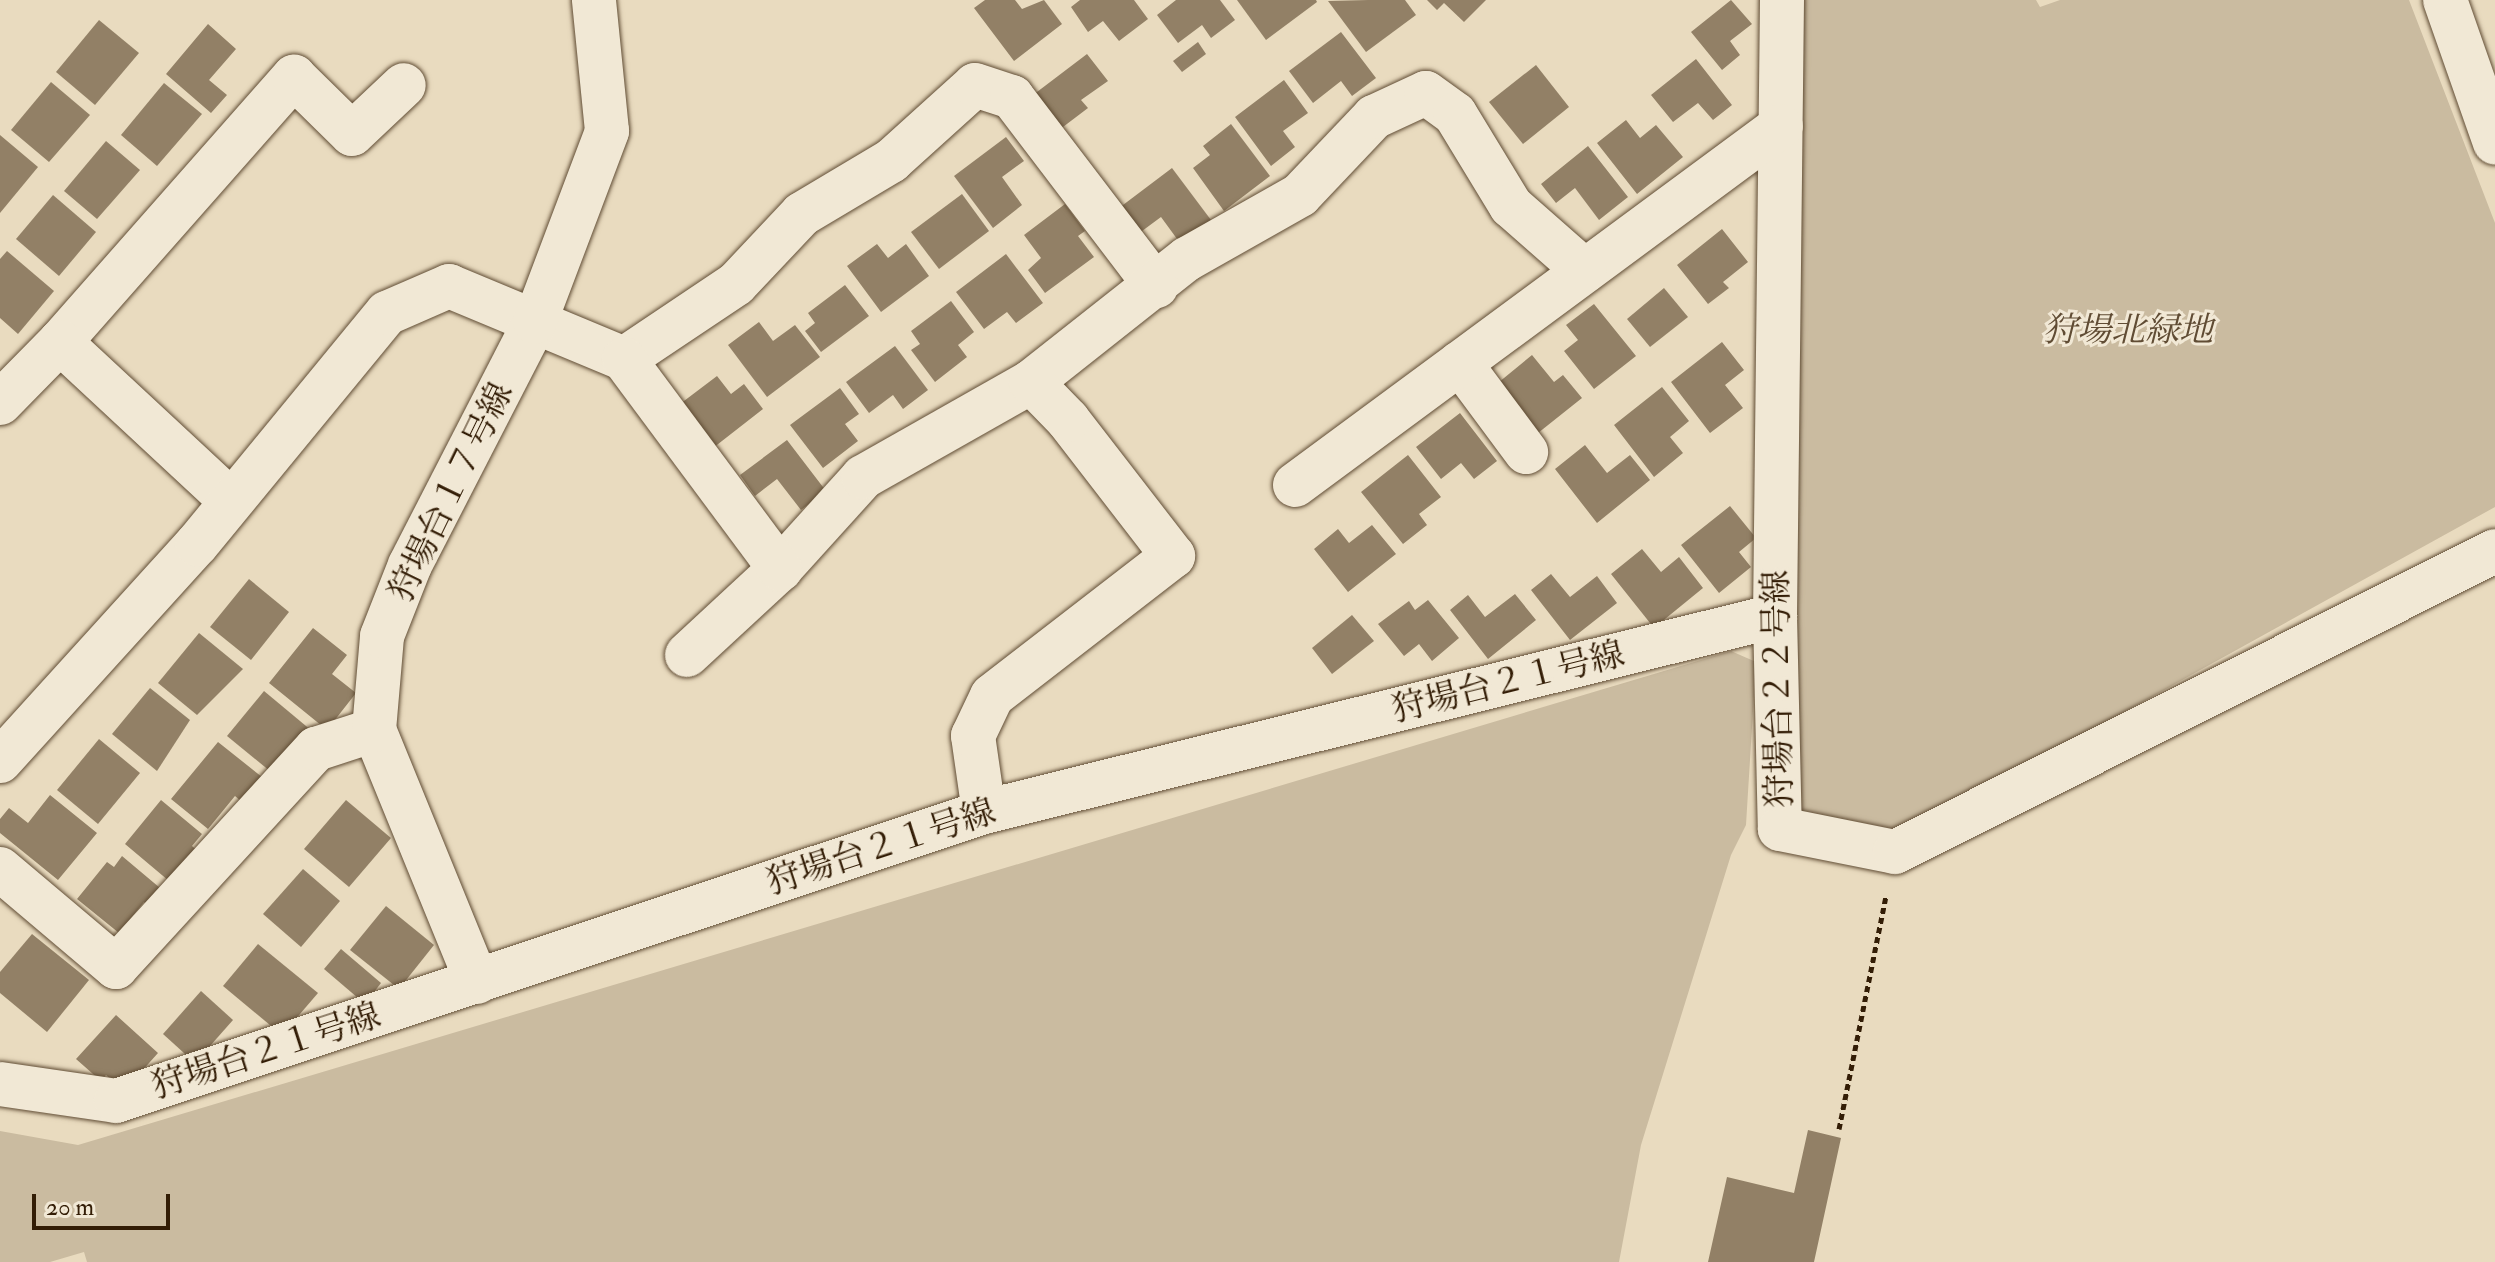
<!DOCTYPE html>
<html>
<head>
<meta charset="utf-8">
<style>
	body { margin:0 }
	#map { position:relative; width:2495px; height:1262px; overflow:hidden; background:#e9dbbf; font-family:"IM FELL Double Pica","Noto Serif JP",serif }
	div>[style] { position:absolute }
	.green>* { inset:0; background:#cabba0 }
	.building>* { inset:0; background:#928066 }
	.path>* { height:5px; margin-top:-2.5px; transform-origin:0; background:repeating-linear-gradient(90deg,#331d06 0 6px,transparent 0 10px) }
	.roads { filter:drop-shadow(0 0 2px #604c34) drop-shadow(0 0 2px #604c34) }
	.minor>* { height:44px; margin:-22px; padding:0 22px; transform-origin:22px; border-radius:22px; background:#f1e8d5 }
	span { translate:-50% -50%; white-space:nowrap; text-align:center; line-height:1.15; -webkit-text-stroke:6px #f1e8d5; paint-order:stroke }
	.park-label { font-size:34px; color:#604c34; font-style:italic }
	.street-label { font-size:34px; color:#331d06 }
	.scale { position:absolute; left:32px; top:1194px; width:138px; height:36px; box-sizing:border-box; border:4px solid #331d06; border-top:0; padding-left:10px; font-size:24px; line-height:28px; white-space:nowrap; color:#331d06; -webkit-text-stroke:6px #f1e8d5; paint-order:stroke }
</style>
</head>
<body>
<div id="map">
	<div class="green">
		<i style="clip-path:polygon(1801px 0,2036px 0,2040px 7px,2060px 0,2409px 0,2495px 223px,2495px 507px,1898px 837px,1793px 811px)"></i>
		<i style="clip-path:polygon(1731px 651px,1756px 662px,1746px 825px,1731px 855px,1641px 1145px,1619px 1262px,87px 1262px,84px 1252px,50px 1262px,0 1262px,0 1131px,78px 1145px)"></i>
	</div>
	<div class="building">
		<i style="clip-path:polygon(985px 0,1015px 0,1022px 9px,1044px 0,1062px 24px,1014px 61px,974px 8px)"></i>
		<i style="clip-path:polygon(1080px 0,1134px 0,1148px 19px,1119px 41px,1103px 21px,1088px 32px,1071px 7px)"></i>
		<i style="clip-path:polygon(1176px 0,1220px 0,1235px 20px,1211px 38px,1202px 25px,1178px 43px,1157px 15px)"></i>
		<i style="clip-path:polygon(1237px 0,1316px 0,1317px 2px,1266px 40px)"></i>
		<i style="clip-path:polygon(1368px 0,1405px 0,1416px 15px,1366px 52px,1328px 1px)"></i>
		<i style="clip-path:polygon(1427px 0,1486px 0,1464px 22px,1444px 3px,1437px 10px)"></i>
		<i style="clip-path:polygon(1731px 0,1752px 24px,1730px 41px,1740px 55px,1722px 70px,1691px 32px)"></i>
		<i style="clip-path:polygon(99px 20px,139px 53px,95px 105px,56px 72px)"></i>
		<i style="clip-path:polygon(208px 24px,236px 49px,209px 80px,227px 95px,211px 113px,166px 74px)"></i>
		<i style="clip-path:polygon(1341px 32px,1376px 78px,1352px 96px,1341px 81px,1313px 103px,1289px 71px)"></i>
		<i style="clip-path:polygon(1198px 42px,1206px 54px,1182px 72px,1173px 61px)"></i>
		<i style="clip-path:polygon(1087px 54px,1108px 81px,1081px 100px,1088px 108px,1059px 130px,1033px 95px)"></i>
		<i style="clip-path:polygon(1696px 59px,1732px 105px,1713px 120px,1698px 103px,1673px 122px,1651px 95px)"></i>
		<i style="clip-path:polygon(1536px 65px,1569px 107px,1523px 144px,1489px 102px)"></i>
		<i style="clip-path:polygon(1284px 80px,1308px 113px,1283px 131px,1295px 147px,1271px 166px,1235px 117px)"></i>
		<i style="clip-path:polygon(51px 82px,90px 115px,49px 162px,11px 130px)"></i>
		<i style="clip-path:polygon(164px 83px,202px 114px,157px 166px,121px 135px)"></i>
		<i style="clip-path:polygon(1626px 120px,1640px 138px,1656px 125px,1683px 157px,1637px 194px,1597px 143px)"></i>
		<i style="clip-path:polygon(1231px 124px,1270px 176px,1224px 211px,1193px 168px,1210px 155px,1203px 146px)"></i>
		<i style="clip-path:polygon(0 135px,38px 167px,0 213px)"></i>
		<i style="clip-path:polygon(1006px 137px,1024px 161px,1002px 177px,1022px 205px,993px 228px,954px 176px)"></i>
		<i style="clip-path:polygon(106px 141px,140px 170px,97px 219px,64px 191px)"></i>
		<i style="clip-path:polygon(1588px 146px,1628px 197px,1599px 220px,1575px 188px,1556px 203px,1541px 184px)"></i>
		<i style="clip-path:polygon(1172px 168px,1211px 220px,1180px 243px,1161px 217px,1138px 234px,1119px 208px)"></i>
		<i style="clip-path:polygon(962px 194px,989px 231px,939px 269px,911px 232px)"></i>
		<i style="clip-path:polygon(53px 195px,96px 232px,59px 276px,16px 239px)"></i>
		<i style="clip-path:polygon(1065px 204px,1085px 231px,1078px 236px,1094px 257px,1045px 293px,1028px 270px,1041px 258px,1024px 235px)"></i>
		<i style="clip-path:polygon(1722px 229px,1748px 262px,1723px 282px,1729px 288px,1708px 304px,1677px 265px)"></i>
		<i style="clip-path:polygon(877px 244px,888px 258px,906px 244px,929px 276px,881px 312px,847px 266px)"></i>
		<i style="clip-path:polygon(7px 251px,54px 291px,18px 334px,0 318px,0 259px)"></i>
		<i style="clip-path:polygon(1006px 254px,1043px 303px,1016px 323px,1007px 312px,984px 329px,956px 292px)"></i>
		<i style="clip-path:polygon(845px 285px,869px 316px,821px 352px,805px 331px,815px 323px,808px 313px)"></i>
		<i style="clip-path:polygon(1664px 288px,1688px 317px,1650px 347px,1627px 319px)"></i>
		<i style="clip-path:polygon(951px 301px,974px 332px,958px 345px,967px 357px,935px 382px,911px 350px,920px 344px,911px 331px)"></i>
		<i style="clip-path:polygon(1594px 304px,1636px 356px,1594px 389px,1564px 351px,1578px 340px,1566px 325px)"></i>
		<i style="clip-path:polygon(759px 322px,773px 341px,795px 325px,820px 357px,767px 397px,728px 345px)"></i>
		<i style="clip-path:polygon(1722px 342px,1744px 370px,1725px 385px,1743px 408px,1710px 433px,1671px 382px)"></i>
		<i style="clip-path:polygon(895px 346px,928px 390px,903px 409px,893px 395px,869px 413px,846px 382px)"></i>
		<i style="clip-path:polygon(1532px 355px,1554px 382px,1563px 375px,1582px 398px,1533px 437px,1493px 387px)"></i>
		<i style="clip-path:polygon(717px 376px,731px 394px,744px 384px,763px 409px,713px 448px,680px 404px)"></i>
		<i style="clip-path:polygon(1662px 387px,1689px 421px,1670px 437px,1683px 453px,1654px 477px,1614px 425px)"></i>
		<i style="clip-path:polygon(840px 388px,859px 414px,845px 424px,858px 441px,823px 468px,790px 425px)"></i>
		<i style="clip-path:polygon(1460px 413px,1497px 461px,1474px 479px,1461px 463px,1441px 479px,1416px 447px)"></i>
		<i style="clip-path:polygon(787px 440px,826px 491px,801px 510px,777px 479px,755px 496px,740px 475px)"></i>
		<i style="clip-path:polygon(1585px 445px,1607px 473px,1630px 455px,1650px 480px,1597px 523px,1555px 469px)"></i>
		<i style="clip-path:polygon(1408px 455px,1441px 497px,1419px 514px,1427px 525px,1403px 544px,1361px 492px)"></i>
		<i style="clip-path:polygon(1730px 506px,1756px 538px,1739px 552px,1751px 567px,1719px 593px,1681px 545px)"></i>
		<i style="clip-path:polygon(1372px 525px,1396px 554px,1348px 592px,1314px 549px,1338px 529px,1349px 543px)"></i>
		<i style="clip-path:polygon(1642px 549px,1661px 572px,1679px 557px,1703px 588px,1654px 628px,1611px 574px)"></i>
		<i style="clip-path:polygon(1551px 574px,1570px 597px,1597px 576px,1617px 603px,1570px 640px,1531px 590px)"></i>
		<i style="clip-path:polygon(249px 579px,289px 612px,251px 660px,210px 627px)"></i>
		<i style="clip-path:polygon(1515px 594px,1536px 620px,1488px 659px,1450px 610px,1468px 595px,1485px 617px)"></i>
		<i style="clip-path:polygon(1428px 600px,1459px 638px,1432px 661px,1419px 644px,1404px 656px,1378px 624px,1409px 601px,1415px 610px)"></i>
		<i style="clip-path:polygon(1352px 615px,1374px 641px,1332px 674px,1312px 648px)"></i>
		<i style="clip-path:polygon(313px 628px,347px 655px,332px 674px,356px 693px,327px 730px,269px 683px)"></i>
		<i style="clip-path:polygon(199px 633px,243px 669px,197px 715px,158px 683px)"></i>
		<i style="clip-path:polygon(150px 688px,190px 720px,157px 771px,112px 734px)"></i>
		<i style="clip-path:polygon(264px 691px,312px 731px,276px 776px,227px 736px)"></i>
		<i style="clip-path:polygon(99px 739px,140px 773px,98px 824px,57px 790px)"></i>
		<i style="clip-path:polygon(218px 742px,262px 777px,242px 802px,235px 796px,208px 829px,171px 799px)"></i>
		<i style="clip-path:polygon(50px 795px,97px 833px,58px 880px,0 833px,0 819px,9px 808px,28px 823px)"></i>
		<i style="clip-path:polygon(161px 800px,202px 834px,192px 846px,201px 854px,175px 886px,125px 844px)"></i>
		<i style="clip-path:polygon(346px 800px,391px 838px,349px 887px,304px 849px)"></i>
		<i style="clip-path:polygon(122px 856px,166px 893px,153px 910px,144px 902px,119px 933px,77px 899px,107px 862px,114px 867px)"></i>
		<i style="clip-path:polygon(303px 869px,340px 901px,301px 947px,263px 914px)"></i>
		<i style="clip-path:polygon(386px 906px,434px 945px,399px 989px,350px 950px)"></i>
		<i style="clip-path:polygon(32px 934px,89px 980px,47px 1032px,0 993px,0 972px)"></i>
		<i style="clip-path:polygon(258px 944px,318px 993px,282px 1035px,223px 986px)"></i>
		<i style="clip-path:polygon(341px 949px,381px 983px,365px 1004px,324px 969px)"></i>
		<i style="clip-path:polygon(201px 991px,233px 1020px,195px 1063px,163px 1034px)"></i>
		<i style="clip-path:polygon(116px 1015px,158px 1053px,124px 1091px,106px 1075px,101px 1081px,76px 1059px)"></i>
		<i style="clip-path:polygon(1808px 1130px,1841px 1138px,1814px 1262px,1708px 1262px,1727px 1177px,1794px 1193px)"></i>
	</div>
	<div class="path">
		<i style="left:1839px;top:1129px;width:238px;rotate:-78.6deg"></i>
	</div>
	<div class="roads">
		<div class="minor">
			<i style="left:1782px;top:0;width:616px;rotate:90.65deg"></i>
			<i style="left:1775px;top:616px;width:213px;rotate:88.7deg"></i>
			<i style="left:1780px;top:829px;width:117px;rotate:11.3deg"></i>
			<i style="left:1895px;top:852px;width:671px;rotate:-26.64deg"></i>
			<i style="left:2445px;top:0;width:151px;rotate:70.7deg"></i>
			<i style="left:60px;top:342px;width:354px;rotate:-48.6deg"></i>
			<i style="left:294px;top:77px;width:81px;rotate:44.5deg"></i>
			<i style="left:352px;top:134px;width:71px;rotate:-43.3deg"></i>
			<i style="left:624px;top:359px;width:135px;rotate:-33.8deg"></i>
			<i style="left:736px;top:284px;width:96px;rotate:-46.7deg"></i>
			<i style="left:802px;top:214px;width:104px;rotate:-30.8deg"></i>
			<i style="left:891px;top:161px;width:113px;rotate:-42.1deg"></i>
			<i style="left:975px;top:85px;width:39px;rotate:18deg"></i>
			<i style="left:1012px;top:97px;width:238px;rotate:52.7deg"></i>
			<i style="left:1460px;top:363px;width:111px;rotate:53.4deg"></i>
			<i style="left:0;top:403px;width:86px;rotate:-45.5deg"></i>
			<i style="left:60px;top:342px;width:231px;rotate:42.9deg"></i>
			<i style="left:1295px;top:485px;width:604px;rotate:-36.45deg"></i>
			<i style="left:687px;top:655px;width:127px;rotate:-42.8deg"></i>
			<i style="left:780px;top:569px;width:124px;rotate:-47.9deg"></i>
			<i style="left:863px;top:477px;width:193px;rotate:-29.5deg"></i>
			<i style="left:1031px;top:382px;width:199px;rotate:-38.3deg"></i>
			<i style="left:1187px;top:259px;width:130px;rotate:-29.5deg"></i>
			<i style="left:1300px;top:195px;width:108px;rotate:-46.5deg"></i>
			<i style="left:1374px;top:117px;width:57px;rotate:-24.8deg"></i>
			<i style="left:1426px;top:93px;width:36px;rotate:36deg"></i>
			<i style="left:1455px;top:114px;width:108px;rotate:58.7deg"></i>
			<i style="left:1511px;top:206px;width:98px;rotate:41.3deg"></i>
			<i style="left:0;top:761px;width:293px;rotate:-47.8deg"></i>
			<i style="left:197px;top:544px;width:299px;rotate:-50.6deg"></i>
			<i style="left:387px;top:313px;width:68px;rotate:-23.5deg"></i>
			<i style="left:449px;top:286px;width:190px;rotate:22.6deg"></i>
			<i style="left:624px;top:359px;width:262px;rotate:53.4deg"></i>
			<i style="left:984px;top:812px;width:77px;rotate:-98.2deg"></i>
			<i style="left:973px;top:736px;width:44px;rotate:-64.6deg"></i>
			<i style="left:992px;top:696px;width:229px;rotate:-37.7deg"></i>
			<i style="left:1173px;top:556px;width:172px;rotate:-127.7deg"></i>
			<i style="left:1068px;top:420px;width:53px;rotate:-134.2deg"></i>
			<i style="left:0;top:869px;width:152px;rotate:40.2deg"></i>
			<i style="left:116px;top:967px;width:296px;rotate:-47.5deg"></i>
			<i style="left:316px;top:749px;width:61px;rotate:-18.1deg"></i>
			<i style="left:477px;top:982px;width:272px;rotate:-112.2deg"></i>
			<i style="left:374px;top:730px;width:94px;rotate:-85.1deg"></i>
			<i style="left:382px;top:636px;width:76px;rotate:-68.5deg"></i>
			<i style="left:410px;top:565px;width:273px;rotate:-62.8deg"></i>
			<i style="left:535px;top:322px;width:204px;rotate:-69.3deg"></i>
			<i style="left:607px;top:131px;width:132px;rotate:-95.7deg"></i>
			<i style="left:0;top:1084px;width:117px;rotate:8.3deg"></i>
			<i style="left:116px;top:1101px;width:915px;rotate:-18.42deg"></i>
			<i style="left:984px;top:812px;width:815px;rotate:-13.92deg"></i>
		</div>
	</div>
	<div class="park-label">
		<span style="left:2128px;top:331px">狩場北緑地</span>
	</div>
	<div class="street-label">
		<span style="left:451px;top:492px;rotate:-64deg">狩場台１７号線</span>
		<span style="left:1508px;top:682px;rotate:-14deg">狩場台２１号線</span>
		<span style="left:1778px;top:689px;rotate:-91deg">狩場台２２号線</span>
		<span style="left:881px;top:847px;rotate:-18deg">狩場台２１号線</span>
		<span style="left:266px;top:1051px;rotate:-18deg">狩場台２１号線</span>
	</div>
	<div class="scale">20 m</div>
</div>
</body>
</html>
